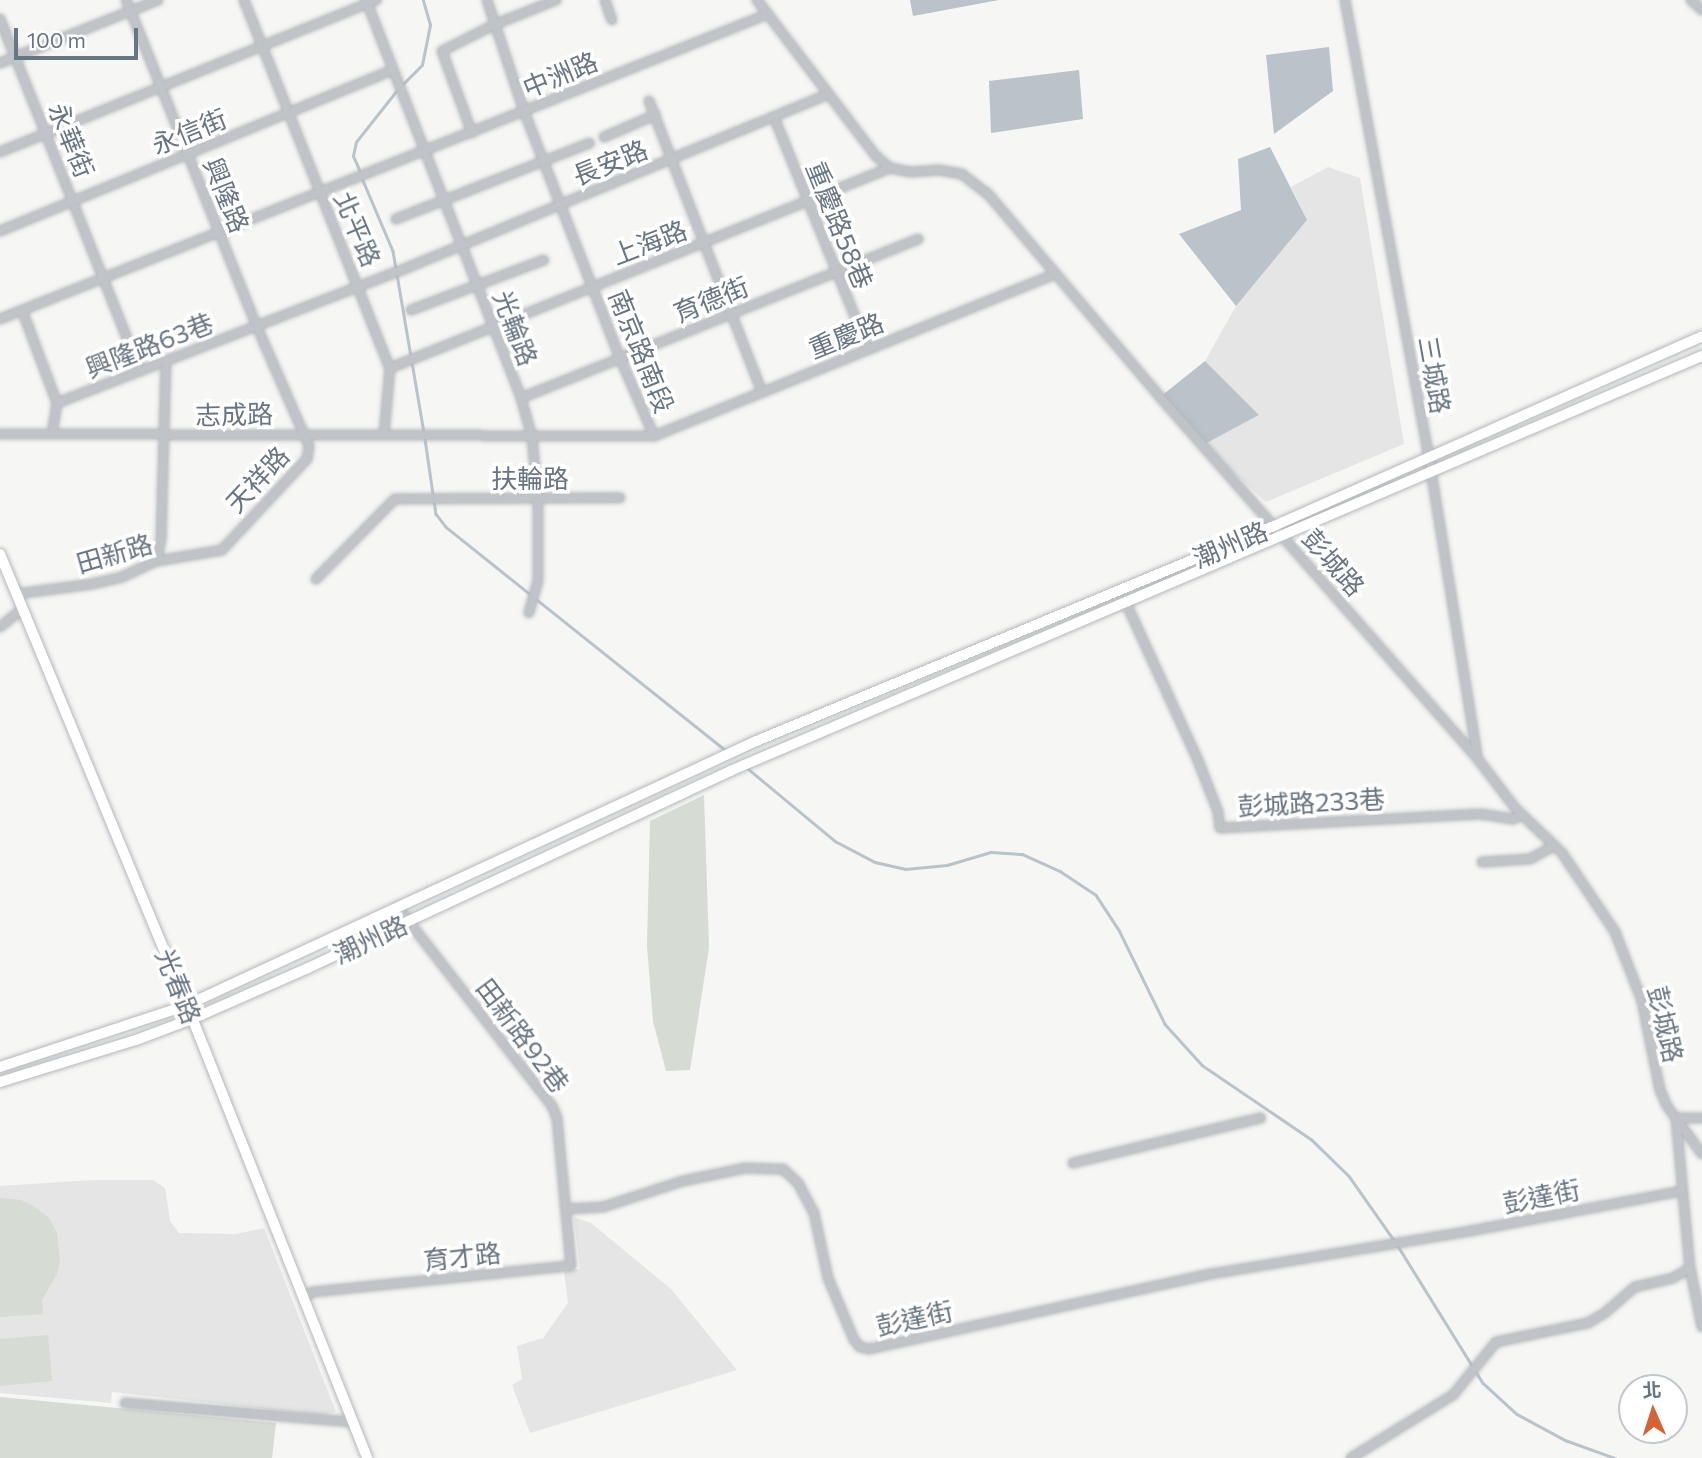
<!DOCTYPE html>
<html>
<head>
<meta charset="utf-8">
<style>
	body { margin:0 }
	#map { position:relative; width:1702px; height:1458px; overflow:hidden; background:#f6f6f4; font-family:Commissioner,"Noto Sans TC",sans-serif }
	div>[style] { position:absolute }
	.built>* { inset:0; background:#e4e5e4 }
	.green>* { inset:0; background:#d6dbd3 }
	.water>* { inset:0; background:#bac3c9 }
	.stream>* { height:2.5px; margin:-1.25px; padding:0 1.25px; transform-origin:1.25px; border-radius:1.25px; background:#bac3c9 }
	.roads { filter:drop-shadow(0 0 2px #b4b7bb) drop-shadow(0 0 2px #b4b7bb) }
	.minor>* { height:8px; margin:-4px; padding:0 4px; transform-origin:4px; border-radius:4px; background:#c0c3c7 }
	.major>* { height:10px; margin:-5px; padding:0 5px; transform-origin:5px; border-radius:5px; background:#fff }
	span { translate:-50% -50%; white-space:nowrap; text-align:center; line-height:1.15; -webkit-text-stroke:7px #fff; paint-order:stroke }
	.street-label { font-size:26px; color:#687582 }
	.north { position:absolute; left:1618px; top:1374px; width:70px; height:70px; box-sizing:border-box; background:#fff; border:2px solid #c3c8cd; border-radius:50%; rotate:357deg; font-size:19px; font-weight:700; line-height:28px; text-align:center; color:#687582 }
	.north::after { content:''; display:block; margin:auto; width:24px; height:32px; background:#d46336; clip-path:polygon(50% 0,100% 100%,50% 72%,0 100%) }
	.scale { position:absolute; left:14px; top:28px; width:124px; height:32px; box-sizing:border-box; border:4px solid #687582; border-top:0; padding-left:9px; font-size:21px; line-height:24px; white-space:nowrap; color:#687582; -webkit-text-stroke:5px #fff; paint-order:stroke }
</style>
</head>
<body>
<div id="map">
	<div class="built">
		<i style="clip-path:polygon(1328px 167px,1360px 178px,1404px 444px,1266px 502px,1203px 445px,1259px 415px,1205px 361px,1236px 306px,1307px 220px,1291px 187px)"></i>
		<i style="clip-path:polygon(95px 1180px,153px 1180px,165px 1188px,170px 1221px,179px 1233px,236px 1234px,264px 1228px,336px 1412px,323px 1415px,112px 1392px,111px 1403px,0 1393px,0 1186px)"></i>
		<i style="clip-path:polygon(574px 1217px,591px 1223px,671px 1289px,737px 1370px,530px 1433px,512px 1385px,522px 1379px,517px 1346px,543px 1338px,568px 1303px,564px 1271px,580px 1269px)"></i>
	</div>
	<div class="green">
		<i style="clip-path:polygon(704px 795px,709px 948px,690px 1070px,666px 1071px,653px 1021px,647px 946px,650px 821px)"></i>
		<i style="clip-path:polygon(0 1198px,21px 1200px,34px 1206px,49px 1218px,57px 1233px,60px 1261px,57px 1274px,42px 1300px,43px 1314px,0 1317px)"></i>
		<i style="clip-path:polygon(48px 1335px,52px 1381px,0 1386px,0 1339px)"></i>
		<i style="clip-path:polygon(0 1397px,276px 1423px,272px 1458px,0 1458px)"></i>
	</div>
	<div class="water">
		<i style="clip-path:polygon(910px 0,999px 0,913px 16px)"></i>
		<i style="clip-path:polygon(1329px 47px,1333px 91px,1274px 134px,1266px 55px)"></i>
		<i style="clip-path:polygon(1079px 70px,1083px 119px,991px 133px,989px 81px)"></i>
		<i style="clip-path:polygon(1270px 147px,1307px 220px,1236px 306px,1179px 234px,1241px 210px,1238px 159px)"></i>
		<i style="clip-path:polygon(1205px 361px,1259px 415px,1203px 445px,1160px 397px)"></i>
	</div>
	<div class="stream">
		<i style="left:402px;top:85px;width:28px;rotate:-45deg"></i>
		<i style="left:422px;top:65px;width:41px;rotate:-78.7deg"></i>
		<i style="left:430px;top:25px;width:26px;rotate:-106deg"></i>
		<i style="left:360px;top:172px;width:17px;rotate:-114deg"></i>
		<i style="left:353px;top:156px;width:14px;rotate:-78deg"></i>
		<i style="left:356px;top:142px;width:66px;rotate:-51.7deg"></i>
		<i style="left:362px;top:178px;width:79px;rotate:67deg"></i>
		<i style="left:393px;top:251px;width:184px;rotate:80.3deg"></i>
		<i style="left:425px;top:439px;width:76px;rotate:81.7deg"></i>
		<i style="left:436px;top:514px;width:16px;rotate:52deg"></i>
		<i style="left:446px;top:527px;width:359px;rotate:38.6deg"></i>
		<i style="left:746px;top:767px;width:116px;rotate:39.7deg"></i>
		<i style="left:835px;top:841px;width:45px;rotate:27.7deg"></i>
		<i style="left:875px;top:862px;width:31px;rotate:13deg"></i>
		<i style="left:905px;top:869px;width:42px;rotate:-5.4deg"></i>
		<i style="left:947px;top:865px;width:46px;rotate:-16.5deg"></i>
		<i style="left:991px;top:852px;width:31px;rotate:4deg"></i>
		<i style="left:1022px;top:854px;width:42px;rotate:24.1deg"></i>
		<i style="left:1060px;top:871px;width:43px;rotate:33.7deg"></i>
		<i style="left:1096px;top:895px;width:42px;rotate:56.7deg"></i>
		<i style="left:1119px;top:930px;width:105px;rotate:63.9deg"></i>
		<i style="left:1165px;top:1024px;width:55px;rotate:47.9deg"></i>
		<i style="left:1202px;top:1065px;width:132px;rotate:34.2deg"></i>
		<i style="left:1311px;top:1139px;width:53px;rotate:44.2deg"></i>
		<i style="left:1349px;top:1176px;width:78px;rotate:54.9deg"></i>
		<i style="left:1398px;top:1246px;width:161px;rotate:58.2deg"></i>
		<i style="left:1483px;top:1383px;width:46px;rotate:42.4deg"></i>
		<i style="left:1517px;top:1414px;width:55px;rotate:28.4deg"></i>
		<i style="left:1565px;top:1440px;width:53px;rotate:19.8deg"></i>
	</div>
	<div class="roads">
		<div class="minor">
			<i style="left:244px;top:0;width:396px;rotate:68.4deg"></i>
			<i style="left:390px;top:368px;width:66px;rotate:95.2deg"></i>
			<i style="left:366px;top:0;width:427px;rotate:68.7deg"></i>
			<i style="left:521px;top:398px;width:41px;rotate:74.2deg"></i>
			<i style="left:532px;top:437px;width:62px;rotate:84.5deg"></i>
			<i style="left:538px;top:499px;width:82px;rotate:90deg"></i>
			<i style="left:538px;top:581px;width:33px;rotate:106deg"></i>
			<i style="left:487px;top:0;width:117px;rotate:71.6deg"></i>
			<i style="left:524px;top:111px;width:265px;rotate:68.8deg"></i>
			<i style="left:620px;top:358px;width:85px;rotate:66.4deg"></i>
			<i style="left:605px;top:0;width:21px;rotate:71deg"></i>
			<i style="left:757px;top:0;width:196px;rotate:52.7deg"></i>
			<i style="left:876px;top:156px;width:18px;rotate:41deg"></i>
			<i style="left:890px;top:168px;width:21px;rotate:11deg"></i>
			<i style="left:911px;top:172px;width:28px;rotate:-4deg"></i>
			<i style="left:939px;top:170px;width:23px;rotate:10deg"></i>
			<i style="left:962px;top:174px;width:33px;rotate:38deg"></i>
			<i style="left:988px;top:194px;width:266px;rotate:49.7deg"></i>
			<i style="left:1160px;top:397px;width:480px;rotate:48.7deg"></i>
			<i style="left:1477px;top:758px;width:64px;rotate:52.6deg"></i>
			<i style="left:1516px;top:809px;width:64px;rotate:43.7deg"></i>
			<i style="left:1562px;top:853px;width:95px;rotate:56.1deg"></i>
			<i style="left:1615px;top:932px;width:74px;rotate:68.6deg"></i>
			<i style="left:1642px;top:1001px;width:91px;rotate:78.6deg"></i>
			<i style="left:1660px;top:1090px;width:17px;rotate:66deg"></i>
			<i style="left:1667px;top:1106px;width:59px;rotate:53.9deg"></i>
			<i style="left:1345px;top:0;width:466px;rotate:79.6deg"></i>
			<i style="left:1429px;top:458px;width:301px;rotate:80.8deg"></i>
			<i style="left:1691px;top:0;width:15px;rotate:42deg"></i>
			<i style="left:0;top:19px;width:379px;rotate:68.3deg"></i>
			<i style="left:0;top:63px;width:170px;rotate:-21.7deg"></i>
			<i style="left:649px;top:101px;width:312px;rotate:68.8deg"></i>
			<i style="left:774px;top:117px;width:250px;rotate:67.9deg"></i>
			<i style="left:472px;top:133px;width:87px;rotate:-110.1deg"></i>
			<i style="left:442px;top:51px;width:60px;rotate:-26.6deg"></i>
			<i style="left:496px;top:24px;width:65px;rotate:-21.8deg"></i>
			<i style="left:604px;top:137px;width:56px;rotate:-23.3deg"></i>
			<i style="left:0;top:152px;width:406px;rotate:-22deg"></i>
			<i style="left:396px;top:219px;width:208px;rotate:-21.4deg"></i>
			<i style="left:0;top:231px;width:425px;rotate:-22.3deg"></i>
			<i style="left:22px;top:310px;width:99px;rotate:69.4deg"></i>
			<i style="left:57px;top:403px;width:31px;rotate:99deg"></i>
			<i style="left:411px;top:310px;width:142px;rotate:-20.6deg"></i>
			<i style="left:0;top:319px;width:826px;rotate:-21.66deg"></i>
			<i style="left:390px;top:368px;width:539px;rotate:-21.8deg"></i>
			<i style="left:521px;top:398px;width:428px;rotate:-21.8deg"></i>
			<i style="left:57px;top:403px;width:377px;rotate:-21.1deg"></i>
			<i style="left:409px;top:267px;width:452px;rotate:-22.4deg"></i>
			<i style="left:0;top:434px;width:654px;rotate:0.18deg"></i>
			<i style="left:654px;top:436px;width:432px;rotate:-22deg"></i>
			<i style="left:157px;top:561px;width:22px;rotate:-80deg"></i>
			<i style="left:161px;top:539px;width:179px;rotate:-88.4deg"></i>
			<i style="left:316px;top:579px;width:112px;rotate:-45.4deg"></i>
			<i style="left:395px;top:499px;width:225px;rotate:-0.3deg"></i>
			<i style="left:16px;top:594px;width:77px;rotate:-7.5deg"></i>
			<i style="left:92px;top:584px;width:31px;rotate:-13deg"></i>
			<i style="left:122px;top:577px;width:38px;rotate:-25deg"></i>
			<i style="left:157px;top:561px;width:66px;rotate:-9.6deg"></i>
			<i style="left:222px;top:550px;width:125px;rotate:-47deg"></i>
			<i style="left:307px;top:459px;width:13px;rotate:-81deg"></i>
			<i style="left:309px;top:446px;width:130px;rotate:-113.6deg"></i>
			<i style="left:257px;top:327px;width:352px;rotate:-111.8deg"></i>
			<i style="left:1126px;top:603px;width:170px;rotate:65.4deg"></i>
			<i style="left:1197px;top:758px;width:58px;rotate:68.7deg"></i>
			<i style="left:1218px;top:812px;width:16px;rotate:83deg"></i>
			<i style="left:1220px;top:828px;width:261px;rotate:-3.1deg"></i>
			<i style="left:1481px;top:814px;width:32px;rotate:9deg"></i>
			<i style="left:1513px;top:819px;width:10px;rotate:-24deg"></i>
			<i style="left:0;top:627px;width:28px;rotate:-39deg"></i>
			<i style="left:1482px;top:862px;width:48px;rotate:-3.6deg"></i>
			<i style="left:1530px;top:859px;width:26px;rotate:-29deg"></i>
			<i style="left:1702px;top:1118px;width:26px;rotate:180deg"></i>
			<i style="left:1676px;top:1118px;width:151px;rotate:84.7deg"></i>
			<i style="left:1690px;top:1268px;width:60px;rotate:78.5deg"></i>
			<i style="left:1073px;top:1163px;width:193px;rotate:-13.5deg"></i>
			<i style="left:567px;top:1209px;width:36px;rotate:-3deg"></i>
			<i style="left:603px;top:1207px;width:84px;rotate:-18deg"></i>
			<i style="left:683px;top:1181px;width:63px;rotate:-11.8deg"></i>
			<i style="left:745px;top:1168px;width:38px;rotate:2deg"></i>
			<i style="left:783px;top:1169px;width:21px;rotate:43deg"></i>
			<i style="left:798px;top:1183px;width:34px;rotate:62deg"></i>
			<i style="left:814px;top:1213px;width:66px;rotate:77.8deg"></i>
			<i style="left:828px;top:1278px;width:67px;rotate:67.2deg"></i>
			<i style="left:854px;top:1340px;width:9px;rotate:49deg"></i>
			<i style="left:860px;top:1347px;width:9px;rotate:13deg"></i>
			<i style="left:869px;top:1349px;width:350px;rotate:-12.4deg"></i>
			<i style="left:1211px;top:1274px;width:263px;rotate:-9.4deg"></i>
			<i style="left:1470px;top:1231px;width:215px;rotate:-10.7deg"></i>
			<i style="left:302px;top:1297px;width:12px;rotate:-24deg"></i>
			<i style="left:313px;top:1292px;width:259px;rotate:-5.8deg"></i>
			<i style="left:571px;top:1266px;width:149px;rotate:-95.4deg"></i>
			<i style="left:557px;top:1118px;width:13px;rotate:-113deg"></i>
			<i style="left:552px;top:1106px;width:253px;rotate:-127.8deg"></i>
			<i style="left:125px;top:1403px;width:227px;rotate:4.8deg"></i>
			<i style="left:1351px;top:1458px;width:120px;rotate:-31.7deg"></i>
			<i style="left:1453px;top:1395px;width:68px;rotate:-50.9deg"></i>
			<i style="left:1496px;top:1342px;width:94px;rotate:-11.7deg"></i>
			<i style="left:1588px;top:1323px;width:21px;rotate:-31deg"></i>
			<i style="left:1606px;top:1312px;width:38px;rotate:-41deg"></i>
			<i style="left:1635px;top:1287px;width:39px;rotate:-13deg"></i>
			<i style="left:1673px;top:1278px;width:20px;rotate:-30deg"></i>
		</div>
		<div class="major">
			<i style="left:0;top:554px;width:488px;rotate:67.5deg"></i>
			<i style="left:187px;top:1005px;width:487px;rotate:68.3deg"></i>
			<i style="left:0;top:1067px;width:197px;rotate:-18.3deg"></i>
			<i style="left:187px;top:1005px;width:625px;rotate:-24.88deg"></i>
			<i style="left:754px;top:742px;width:563px;rotate:-22.56deg"></i>
			<i style="left:1274px;top:526px;width:468px;rotate:-23.9deg"></i>
			<i style="left:0;top:1082px;width:142px;rotate:-17.2deg"></i>
			<i style="left:136px;top:1040px;width:60px;rotate:-20.6deg"></i>
			<i style="left:192px;top:1019px;width:127px;rotate:-23.7deg"></i>
			<i style="left:308px;top:968px;width:466px;rotate:-25deg"></i>
			<i style="left:730px;top:771px;width:1057px;rotate:-23.12deg"></i>
		</div>
	</div>
	<div class="street-label">
		<span style="left:560px;top:74px;rotate:-22deg">中洲路</span>
		<span style="left:189px;top:131px;rotate:-22deg">永信街</span>
		<span style="left:72px;top:140px;rotate:68deg">永華街</span>
		<span style="left:610px;top:162px;rotate:-22deg">長安路</span>
		<span style="left:227px;top:195px;rotate:68deg">興隆路</span>
		<span style="left:840px;top:225px;rotate:68deg">重慶路58巷</span>
		<span style="left:358px;top:229px;rotate:67deg">北平路</span>
		<span style="left:649px;top:242px;rotate:-21deg">上海路</span>
		<span style="left:711px;top:299px;rotate:-22deg">育德街</span>
		<span style="left:516px;top:328px;rotate:69deg">光輪路</span>
		<span style="left:846px;top:335px;rotate:-22deg">重慶路</span>
		<span style="left:149px;top:345px;rotate:-21deg">興隆路63巷</span>
		<span style="left:642px;top:351px;rotate:68deg">南京路南段</span>
		<span style="left:1435px;top:375px;rotate:80deg">三城路</span>
		<span style="left:234px;top:414px;rotate:-1deg">志成路</span>
		<span style="left:530px;top:478px">扶輪路</span>
		<span style="left:257px;top:479px;rotate:-47deg">天祥路</span>
		<span style="left:1230px;top:544px;rotate:-23deg">潮州路</span>
		<span style="left:114px;top:553px;rotate:-16deg">田新路</span>
		<span style="left:1334px;top:562px;rotate:49deg">彭城路</span>
		<span style="left:1311px;top:802px;rotate:-3deg">彭城路233巷</span>
		<span style="left:370px;top:939px;rotate:-25deg">潮州路</span>
		<span style="left:179px;top:986px;rotate:68deg">光春路</span>
		<span style="left:1666px;top:1024px;rotate:77deg">彭城路</span>
		<span style="left:523px;top:1035px;rotate:53deg">田新路92巷</span>
		<span style="left:1541px;top:1196px;rotate:-11deg">彭達街</span>
		<span style="left:462px;top:1256px;rotate:-6deg">育才路</span>
		<span style="left:914px;top:1318px;rotate:-12deg">彭達街</span>
	</div>
	<div class="north">北</div>
	<div class="scale">100 m</div>
</div>
</body>
</html>
